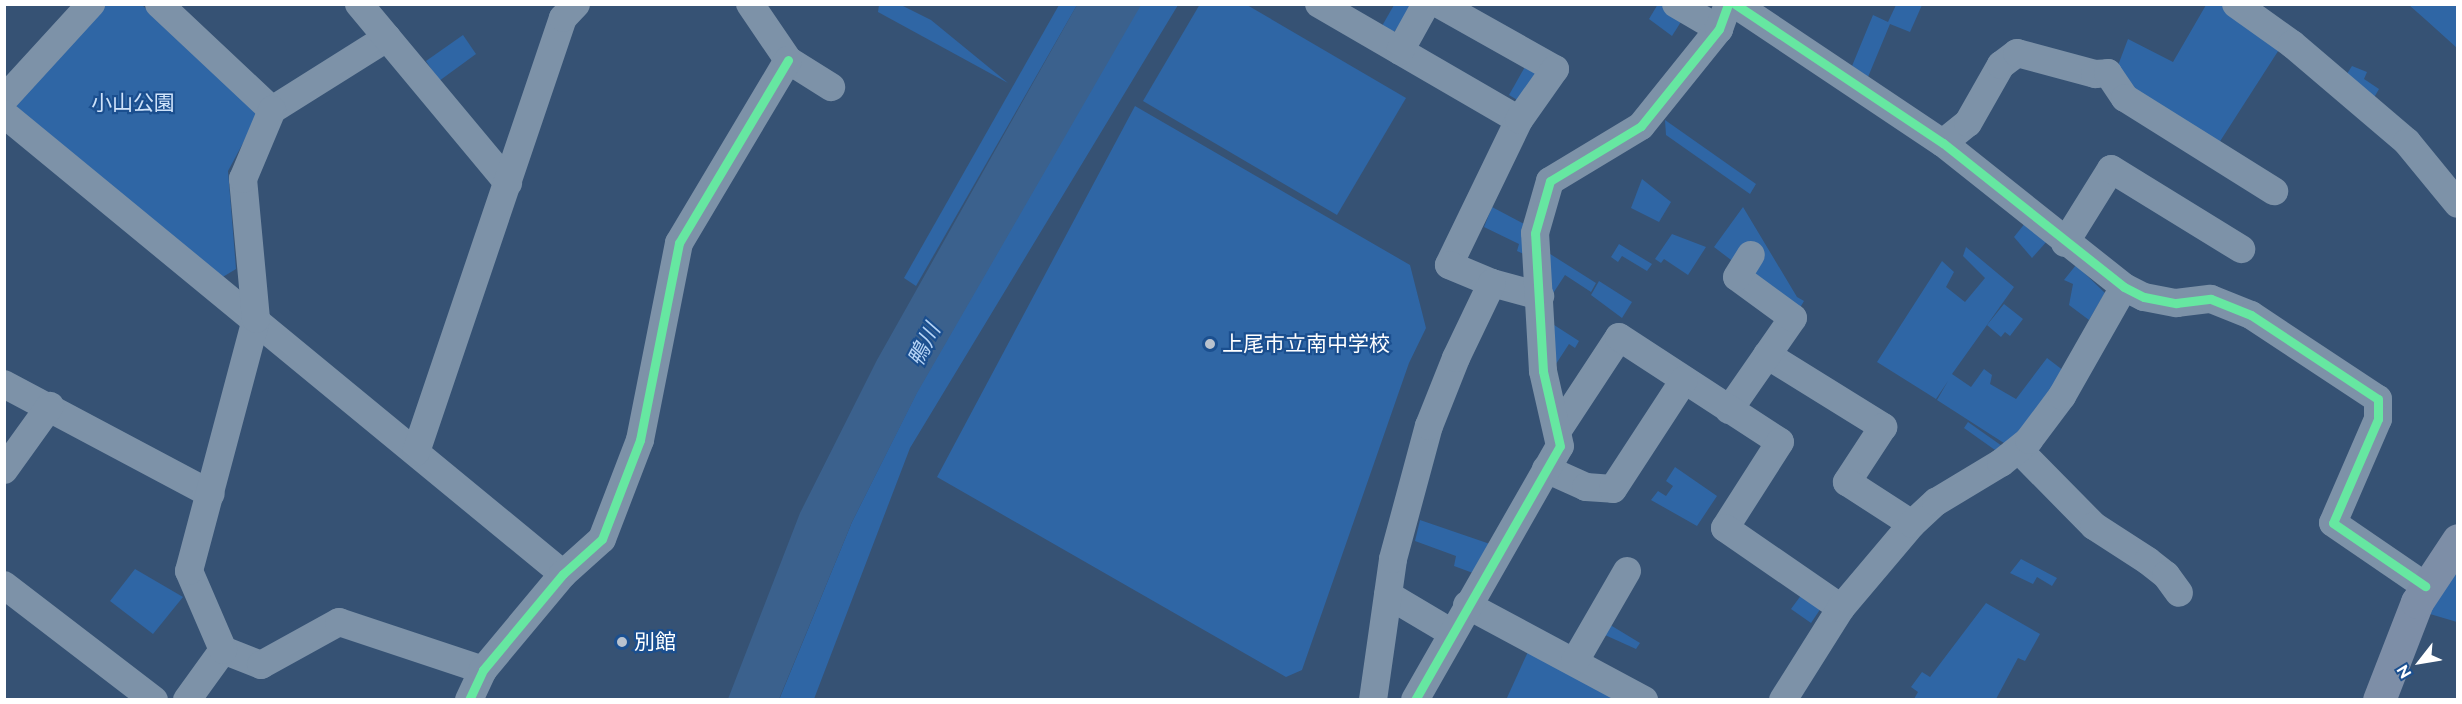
<!DOCTYPE html>
<html>
<head>
<meta charset="utf-8">
<style>
	body { margin:0 }
	#map { position:relative; width:2462px; height:704px; overflow:hidden; background:#365274; font-family:Raleway,"Noto Sans JP",sans-serif }
	div>[style] { position:absolute }
	.green>* { inset:0; background:#2f66a5 }
	.water>* { inset:0; background:#3b618d }
	.minor>* { height:28px; margin:-14px; padding:0 14px; transform-origin:14px; border-radius:14px; background:#7d92a8 }
	.major>* { height:33px; margin:-16.5px; padding:0 16.5px; transform-origin:16.5px; border-radius:16.5px; background:#7d8ea7 }
	.cycleway>* { height:9px; margin:-4.5px; padding:0 4.5px; transform-origin:4.5px; border-radius:4.5px; background:#66e7a1 }
	.dots>* { width:16px; height:16px; translate:-50% -50%; box-sizing:border-box; border:3px solid #1b4f8f; border-radius:50% }
	span { translate:-50% -50%; white-space:nowrap; text-align:center; line-height:1.15; -webkit-text-stroke:4.5px #1b4f8f; paint-order:stroke }
	.park-label { font-size:21px; color:#cfe3fa }
	.poi-label { font-size:21px; color:#fff }
	.left { translate:0 -50%; text-align:left }
	.water-label { font-size:22px; color:#b5d3f5; font-style:italic }
	.frame { position:absolute; inset:0; border:6px solid #fff; pointer-events:none }
	.north { position:absolute; left:2390px; top:632px; width:60px; height:60px; -webkit-text-stroke:4px #1b4f8f; paint-order:stroke; rotate:239deg; font-size:16px; font-weight:700; line-height:24px; text-align:center; color:#fff }
	.north::after { content:''; display:block; margin:auto; width:21px; height:27px; background:#fff; clip-path:polygon(50% 0,100% 100%,50% 72%,0 100%) }
</style>
</head>
<body>
<div id="map">
	<div class="green">
		<i style="clip-path:polygon(1200px 4px,1247px 5px,1406px 98px,1337px 215px,1143px 101px)"></i>
		<i style="clip-path:polygon(1658px 4px,1684px 17px,1672px 36px,1649px 19px)"></i>
		<i style="clip-path:polygon(105px 5px,142px 5px,252px 107px,257px 117px,228px 171px,236px 269px,221px 278px,17px 108px,17px 98px)"></i>
		<i style="clip-path:polygon(879px 5px,901px 5px,931px 20px,1008px 83px,878px 12px)"></i>
		<i style="clip-path:polygon(1059px 5px,1077px 5px,916px 286px,904px 278px)"></i>
		<i style="clip-path:polygon(1140px 5px,1178px 5px,910px 448px,814px 699px,779px 700px,852px 522px,917px 392px)"></i>
		<i style="clip-path:polygon(1394px 5px,1410px 5px,1411px 11px,1394px 32px,1382px 26px)"></i>
		<i style="clip-path:polygon(1896px 5px,1922px 5px,1910px 32px,1890px 24px,1868px 77px,1852px 66px,1873px 15px,1888px 22px)"></i>
		<i style="clip-path:polygon(2206px 5px,2221px 5px,2244px 15px,2282px 45px,2217px 146px,2122px 84px,2117px 68px,2128px 39px,2173px 62px)"></i>
		<i style="clip-path:polygon(2409px 5px,2457px 5px,2457px 48px,2426px 20px)"></i>
		<i style="clip-path:polygon(463px 35px,476px 54px,439px 81px,426px 61px)"></i>
		<i style="clip-path:polygon(1526px 65px,1540px 75px,1519px 101px,1509px 95px)"></i>
		<i style="clip-path:polygon(2352px 66px,2367px 72px,2364px 79px,2379px 89px,2372px 101px,2345px 77px)"></i>
		<i style="clip-path:polygon(1135px 106px,1410px 265px,1426px 328px,1409px 363px,1302px 670px,1286px 677px,937px 477px)"></i>
		<i style="clip-path:polygon(1665px 120px,1756px 184px,1750px 194px,1666px 135px)"></i>
		<i style="clip-path:polygon(1642px 179px,1671px 202px,1659px 222px,1631px 208px)"></i>
		<i style="clip-path:polygon(1492px 207px,1530px 227px,1528px 256px,1517px 251px,1519px 244px,1484px 227px)"></i>
		<i style="clip-path:polygon(1743px 207px,1797px 297px,1804px 301px,1798px 311px,1714px 247px)"></i>
		<i style="clip-path:polygon(2026px 222px,2048px 240px,2032px 258px,2014px 237px)"></i>
		<i style="clip-path:polygon(1672px 234px,1706px 247px,1688px 275px,1664px 259px,1661px 263px,1655px 259px)"></i>
		<i style="clip-path:polygon(1619px 244px,1652px 264px,1647px 271px,1622px 256px,1618px 262px,1611px 257px)"></i>
		<i style="clip-path:polygon(1966px 247px,2014px 287px,1952px 374px,1971px 387px,1984px 369px,1992px 375px,1990px 384px,2016px 399px,2047px 358px,2064px 371px,2050px 397px,2007px 445px,1937px 400px,1948px 381px,1936px 399px,1877px 362px,1942px 261px,1954px 272px,1946px 287px,1965px 302px,1985px 278px,1963px 256px)"></i>
		<i style="clip-path:polygon(1547px 252px,1596px 283px,1591px 292px,1565px 275px,1550px 298px)"></i>
		<i style="clip-path:polygon(2076px 265px,2105px 293px,2089px 320px,2069px 305px,2073px 284px,2064px 280px)"></i>
		<i style="clip-path:polygon(1599px 281px,1632px 302px,1622px 318px,1591px 295px)"></i>
		<i style="clip-path:polygon(2004px 304px,2023px 319px,2010px 336px,2005px 332px,2001px 337px,1987px 325px)"></i>
		<i style="clip-path:polygon(1551px 323px,1579px 341px,1575px 348px,1569px 344px,1554px 367px)"></i>
		<i style="clip-path:polygon(1968px 422px,2002px 446px,1995px 450px,1964px 428px)"></i>
		<i style="clip-path:polygon(1675px 467px,1717px 496px,1697px 526px,1651px 500px,1658px 491px,1666px 496px,1673px 486px,1666px 481px)"></i>
		<i style="clip-path:polygon(1420px 520px,1490px 544px,1473px 573px,1454px 566px,1456px 556px,1415px 541px)"></i>
		<i style="clip-path:polygon(2021px 559px,2057px 578px,2052px 586px,2037px 577px,2033px 584px,2010px 573px)"></i>
		<i style="clip-path:polygon(135px 569px,183px 597px,153px 634px,110px 601px)"></i>
		<i style="clip-path:polygon(2457px 569px,2457px 622px,2430px 614px,2438px 587px)"></i>
		<i style="clip-path:polygon(1802px 594px,1821px 608px,1811px 623px,1791px 609px)"></i>
		<i style="clip-path:polygon(1986px 603px,2040px 634px,2025px 661px,2018px 658px,1996px 699px,1914px 699px,1918px 692px,1911px 687px,1922px 672px,1930px 677px)"></i>
		<i style="clip-path:polygon(1607px 623px,1640px 643px,1636px 649px,1605px 635px)"></i>
		<i style="clip-path:polygon(1531px 645px,1624px 700px,1506px 700px)"></i>
	</div>
	<div class="water">
		<i style="clip-path:polygon(1077px 5px,1141px 5px,917px 393px,852px 522px,779px 699px,728px 699px,800px 513px,877px 360px)"></i>
	</div>
	<div class="minor">
		<i style="left:159px;top:4px;width:155px;rotate:43.2deg"></i>
		<i style="left:272px;top:110px;width:136px;rotate:-32.1deg"></i>
		<i style="left:359px;top:4px;width:233px;rotate:50.2deg"></i>
		<i style="left:750px;top:4px;width:68px;rotate:55.8deg"></i>
		<i style="left:788px;top:60px;width:51px;rotate:32.1deg"></i>
		<i style="left:1319px;top:4px;width:231px;rotate:30.1deg"></i>
		<i style="left:1519px;top:120px;width:161px;rotate:115.8deg"></i>
		<i style="left:1449px;top:265px;width:47px;rotate:22.7deg"></i>
		<i style="left:1492px;top:283px;width:50px;rotate:15.2deg"></i>
		<i style="left:1439px;top:4px;width:133px;rotate:29.3deg"></i>
		<i style="left:1555px;top:69px;width:62px;rotate:125.2deg"></i>
		<i style="left:1676px;top:4px;width:50px;rotate:30.2deg"></i>
		<i style="left:1735px;top:4px;width:250px;rotate:33.8deg"></i>
		<i style="left:1943px;top:143px;width:231px;rotate:38.5deg"></i>
		<i style="left:2124px;top:287px;width:22px;rotate:27deg"></i>
		<i style="left:2144px;top:297px;width:33px;rotate:11deg"></i>
		<i style="left:2176px;top:303px;width:35px;rotate:-7deg"></i>
		<i style="left:2211px;top:299px;width:43px;rotate:21.8deg"></i>
		<i style="left:2251px;top:315px;width:152px;rotate:33.5deg"></i>
		<i style="left:2378px;top:399px;width:20px;rotate:90deg"></i>
		<i style="left:2378px;top:419px;width:113px;rotate:113.4deg"></i>
		<i style="left:2333px;top:523px;width:112px;rotate:34.4deg"></i>
		<i style="left:2236px;top:4px;width:69px;rotate:35.5deg"></i>
		<i style="left:2292px;top:44px;width:151px;rotate:40.4deg"></i>
		<i style="left:2407px;top:142px;width:80px;rotate:50.6deg"></i>
		<i style="left:1400px;top:51px;width:54px;rotate:-61deg"></i>
		<i style="left:4px;top:99px;width:129px;rotate:-47.5deg"></i>
		<i style="left:4px;top:114px;width:724px;rotate:39.45deg"></i>
		<i style="left:1943px;top:143px;width:32px;rotate:-39deg"></i>
		<i style="left:1968px;top:123px;width:67px;rotate:-60.4deg"></i>
		<i style="left:2001px;top:65px;width:20px;rotate:-37deg"></i>
		<i style="left:2017px;top:53px;width:81px;rotate:15.1deg"></i>
		<i style="left:2095px;top:74px;width:13px;rotate:-4deg"></i>
		<i style="left:2108px;top:73px;width:30px;rotate:56deg"></i>
		<i style="left:2125px;top:98px;width:176px;rotate:32deg"></i>
		<i style="left:2065px;top:243px;width:87px;rotate:-58.1deg"></i>
		<i style="left:2111px;top:169px;width:153px;rotate:31.6deg"></i>
		<i style="left:1767px;top:355px;width:137px;rotate:31.8deg"></i>
		<i style="left:1883px;top:427px;width:66px;rotate:123.2deg"></i>
		<i style="left:1847px;top:482px;width:77px;rotate:32.9deg"></i>
		<i style="left:4px;top:384px;width:234px;rotate:28deg"></i>
		<i style="left:1729px;top:410px;width:112px;rotate:-55.2deg"></i>
		<i style="left:1793px;top:318px;width:69px;rotate:-143.8deg"></i>
		<i style="left:1737px;top:277px;width:26px;rotate:-58deg"></i>
		<i style="left:1558px;top:430px;width:111px;rotate:-56.7deg"></i>
		<i style="left:1619px;top:337px;width:192px;rotate:33.1deg"></i>
		<i style="left:1780px;top:442px;width:102px;rotate:122.6deg"></i>
		<i style="left:1725px;top:528px;width:141px;rotate:34.6deg"></i>
		<i style="left:2019px;top:450px;width:107px;rotate:45.4deg"></i>
		<i style="left:2094px;top:526px;width:64px;rotate:32.9deg"></i>
		<i style="left:2148px;top:561px;width:23px;rotate:38deg"></i>
		<i style="left:2166px;top:575px;width:22px;rotate:54deg"></i>
		<i style="left:416px;top:452px;width:458px;rotate:-71.3deg"></i>
		<i style="left:563px;top:18px;width:19px;rotate:-47deg"></i>
		<i style="left:1546px;top:469px;width:44px;rotate:24.2deg"></i>
		<i style="left:1586px;top:487px;width:27px;rotate:4deg"></i>
		<i style="left:1613px;top:489px;width:130px;rotate:-56.9deg"></i>
		<i style="left:4px;top:470px;width:79px;rotate:-54.3deg"></i>
		<i style="left:4px;top:585px;width:189px;rotate:37.5deg"></i>
		<i style="left:1388px;top:595px;width:74px;rotate:30.7deg"></i>
		<i style="left:1467px;top:605px;width:201px;rotate:28.2deg"></i>
		<i style="left:223px;top:650px;width:41px;rotate:21.5deg"></i>
		<i style="left:261px;top:665px;width:89px;rotate:-28.9deg"></i>
		<i style="left:339px;top:622px;width:152px;rotate:18.4deg"></i>
		<i style="left:1575px;top:661px;width:104px;rotate:-60deg"></i>
		<i style="left:187px;top:700px;width:62px;rotate:-54.2deg"></i>
		<i style="left:223px;top:650px;width:86px;rotate:-113.3deg"></i>
		<i style="left:189px;top:571px;width:261px;rotate:-75.1deg"></i>
		<i style="left:256px;top:319px;width:141px;rotate:-95.3deg"></i>
		<i style="left:243px;top:179px;width:75px;rotate:-67.2deg"></i>
		<i style="left:469px;top:700px;width:33px;rotate:-65deg"></i>
		<i style="left:483px;top:670px;width:125px;rotate:-50.2deg"></i>
		<i style="left:563px;top:574px;width:52px;rotate:-41.9deg"></i>
		<i style="left:602px;top:539px;width:106px;rotate:-69deg"></i>
		<i style="left:640px;top:440px;width:201px;rotate:-78.8deg"></i>
		<i style="left:679px;top:243px;width:213px;rotate:-59.2deg"></i>
		<i style="left:1373px;top:700px;width:142px;rotate:-81.9deg"></i>
		<i style="left:1393px;top:559px;width:138px;rotate:-74.9deg"></i>
		<i style="left:1429px;top:426px;width:73px;rotate:-68.3deg"></i>
		<i style="left:1456px;top:358px;width:83px;rotate:-64.4deg"></i>
		<i style="left:1415px;top:700px;width:292px;rotate:-60.3deg"></i>
		<i style="left:1560px;top:446px;width:77px;rotate:-102.8deg"></i>
		<i style="left:1543px;top:371px;width:138px;rotate:-93.3deg"></i>
		<i style="left:1535px;top:233px;width:54px;rotate:-73.9deg"></i>
		<i style="left:1550px;top:181px;width:106px;rotate:-31.1deg"></i>
		<i style="left:1641px;top:126px;width:124px;rotate:-51.2deg"></i>
		<i style="left:1719px;top:29px;width:27px;rotate:-70deg"></i>
		<i style="left:1783px;top:700px;width:109px;rotate:-57.8deg"></i>
		<i style="left:1841px;top:608px;width:110px;rotate:-49.8deg"></i>
		<i style="left:1912px;top:524px;width:33px;rotate:-43deg"></i>
		<i style="left:1936px;top:502px;width:76px;rotate:-31deg"></i>
		<i style="left:2001px;top:463px;width:36px;rotate:-39deg"></i>
		<i style="left:2029px;top:440px;width:55px;rotate:-53.1deg"></i>
		<i style="left:2062px;top:396px;width:125px;rotate:-60.4deg"></i>
	</div>
	<div class="major">
		<i style="left:2379px;top:700px;width:105px;rotate:-68.8deg"></i>
		<i style="left:2417px;top:602px;width:74px;rotate:-56.5deg"></i>
	</div>
	<div class="cycleway">
		<i style="left:1735px;top:4px;width:250px;rotate:33.8deg"></i>
		<i style="left:1943px;top:143px;width:231px;rotate:38.5deg"></i>
		<i style="left:2124px;top:287px;width:22px;rotate:27deg"></i>
		<i style="left:2144px;top:297px;width:33px;rotate:11deg"></i>
		<i style="left:2176px;top:303px;width:35px;rotate:-7deg"></i>
		<i style="left:2211px;top:299px;width:43px;rotate:21.8deg"></i>
		<i style="left:2251px;top:315px;width:152px;rotate:33.5deg"></i>
		<i style="left:2378px;top:399px;width:20px;rotate:90deg"></i>
		<i style="left:2378px;top:419px;width:113px;rotate:113.4deg"></i>
		<i style="left:2333px;top:523px;width:112px;rotate:34.4deg"></i>
		<i style="left:469px;top:700px;width:33px;rotate:-65deg"></i>
		<i style="left:483px;top:670px;width:125px;rotate:-50.2deg"></i>
		<i style="left:563px;top:574px;width:52px;rotate:-41.9deg"></i>
		<i style="left:602px;top:539px;width:106px;rotate:-69deg"></i>
		<i style="left:640px;top:440px;width:201px;rotate:-78.8deg"></i>
		<i style="left:679px;top:243px;width:213px;rotate:-59.2deg"></i>
		<i style="left:1415px;top:700px;width:292px;rotate:-60.3deg"></i>
		<i style="left:1560px;top:446px;width:77px;rotate:-102.8deg"></i>
		<i style="left:1543px;top:371px;width:138px;rotate:-93.3deg"></i>
		<i style="left:1535px;top:233px;width:54px;rotate:-73.9deg"></i>
		<i style="left:1550px;top:181px;width:106px;rotate:-31.1deg"></i>
		<i style="left:1641px;top:126px;width:124px;rotate:-51.2deg"></i>
		<i style="left:1719px;top:29px;width:27px;rotate:-70deg"></i>
	</div>
	<div class="dots">
		<i style="left:1210px;top:344px;background:#b9c2ce"></i>
		<i style="left:622px;top:642px;background:#b9c2ce"></i>
	</div>
	<div class="park-label">
		<span style="left:133px;top:103px">小山公園</span>
	</div>
	<div class="poi-label">
		<span class="left" style="left:1222px;top:344px">上尾市立南中学校</span>
		<span class="left" style="left:634px;top:642px">別館</span>
	</div>
	<div class="water-label">
		<span style="left:924px;top:345px;rotate:-63deg">鴨川</span>
	</div>
	<div class="frame"></div>
	<div class="north">N</div>
</div>
</body>
</html>
